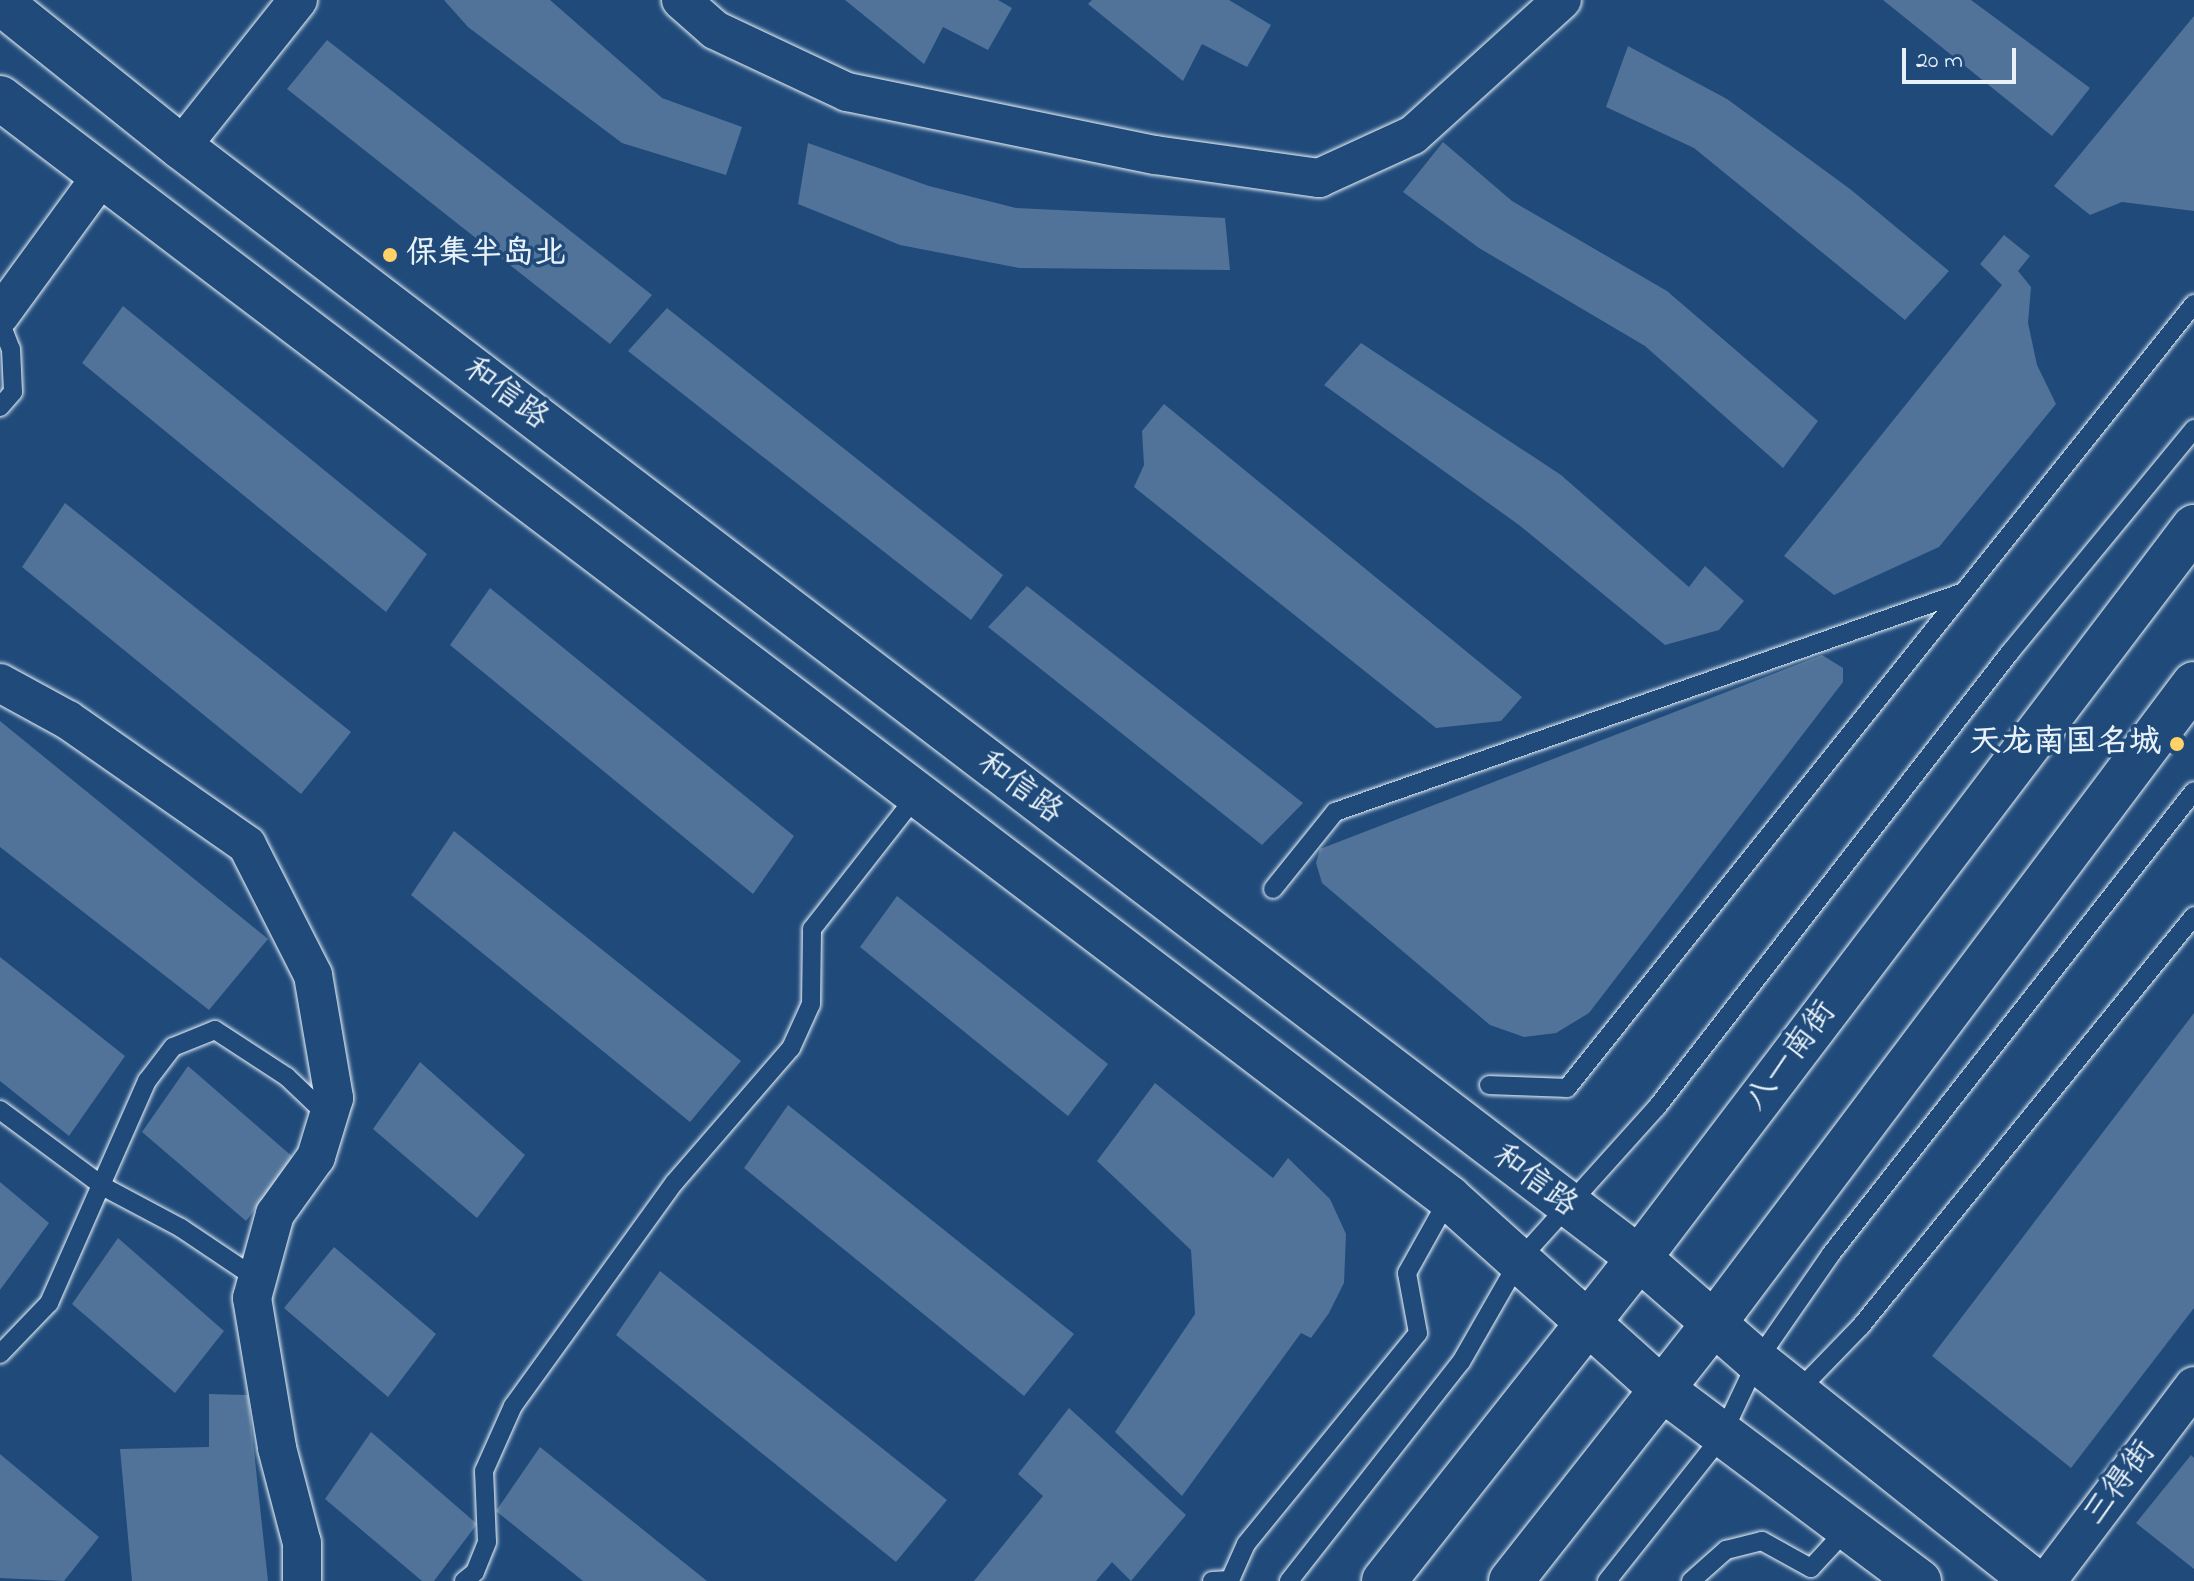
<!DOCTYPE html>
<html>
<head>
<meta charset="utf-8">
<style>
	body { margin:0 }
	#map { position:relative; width:2194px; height:1581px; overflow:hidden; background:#1f4a7a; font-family:"Indie Flower","LXGW WenKai TC",sans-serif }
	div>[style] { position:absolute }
	.building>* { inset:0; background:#517399 }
	.roads { filter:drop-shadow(0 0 2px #e8f1f8) drop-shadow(0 0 2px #e8f1f8) }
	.service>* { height:18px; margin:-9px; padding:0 9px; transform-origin:9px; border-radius:9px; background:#1f4a7a }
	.minor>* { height:38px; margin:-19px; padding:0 19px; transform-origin:19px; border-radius:19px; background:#1f4a7a }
	.tertiary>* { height:44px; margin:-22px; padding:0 22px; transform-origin:22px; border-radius:22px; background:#1f4a7a }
	.secondary>* { height:44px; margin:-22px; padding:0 22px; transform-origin:22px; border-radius:22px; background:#1f4a7a }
	.dots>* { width:22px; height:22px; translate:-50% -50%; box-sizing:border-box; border:4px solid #1f4a7a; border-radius:50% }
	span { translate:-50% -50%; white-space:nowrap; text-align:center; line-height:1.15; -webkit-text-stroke:7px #1f4a7a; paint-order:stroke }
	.poi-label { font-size:32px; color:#e8f1f8; font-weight:700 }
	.left { translate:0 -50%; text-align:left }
	.right { translate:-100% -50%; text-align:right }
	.street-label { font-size:32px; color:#e8f1f8 }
	.scale { position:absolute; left:1902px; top:48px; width:114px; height:36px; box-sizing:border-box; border:4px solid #e8f1f8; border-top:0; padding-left:10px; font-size:24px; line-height:28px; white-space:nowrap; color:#e8f1f8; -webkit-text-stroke:6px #1f4a7a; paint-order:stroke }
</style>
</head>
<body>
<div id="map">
	<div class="building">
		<i style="clip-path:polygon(444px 0,550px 0,662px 98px,742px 127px,726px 175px,622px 143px,468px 27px)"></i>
		<i style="clip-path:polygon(845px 0,998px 0,1012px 8px,988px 50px,943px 27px,924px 64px)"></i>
		<i style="clip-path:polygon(1092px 0,1229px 0,1271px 25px,1247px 67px,1202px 44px,1183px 81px,1088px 4px)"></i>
		<i style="clip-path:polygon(1883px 0,1971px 0,2090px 88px,2052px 136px)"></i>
		<i style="clip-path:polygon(2194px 16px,2194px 211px,2122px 202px,2090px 215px,2054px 186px)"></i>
		<i style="clip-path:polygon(327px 40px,652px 295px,610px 344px,287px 89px)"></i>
		<i style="clip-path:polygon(1628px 46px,1727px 99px,1850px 189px,1949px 271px,1905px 320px,1694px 148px,1606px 107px)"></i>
		<i style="clip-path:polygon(1443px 142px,1512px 201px,1667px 291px,1818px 421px,1783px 468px,1645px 346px,1479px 248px,1403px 192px)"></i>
		<i style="clip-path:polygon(808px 143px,929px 186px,1016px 208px,1225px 218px,1230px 270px,1019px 268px,900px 245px,798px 204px)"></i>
		<i style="clip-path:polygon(2004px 235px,2030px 256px,2018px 271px,2031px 287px,2028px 323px,2037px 365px,2056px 404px,1939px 547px,1834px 595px,1784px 556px,2002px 285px,1980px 264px)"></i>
		<i style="clip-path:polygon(123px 306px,427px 554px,386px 612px,82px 363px)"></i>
		<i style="clip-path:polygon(667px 308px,1003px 575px,971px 620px,628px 351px)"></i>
		<i style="clip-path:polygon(1361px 343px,1561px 475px,1689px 587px,1705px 566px,1744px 601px,1719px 630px,1665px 645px,1519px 525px,1324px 385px)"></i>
		<i style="clip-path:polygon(1164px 404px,1522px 697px,1501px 721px,1436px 728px,1134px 487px,1144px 465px,1142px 431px)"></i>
		<i style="clip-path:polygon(65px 503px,351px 732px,301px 794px,22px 567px)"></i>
		<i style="clip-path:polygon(1027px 586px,1303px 803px,1262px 845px,988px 627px)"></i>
		<i style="clip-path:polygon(490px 588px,794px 836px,753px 894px,450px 645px)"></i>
		<i style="clip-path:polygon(1822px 655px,1843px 668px,1843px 682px,1589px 1013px,1556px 1033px,1524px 1037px,1490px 1025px,1322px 883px,1316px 863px,1320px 849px)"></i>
		<i style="clip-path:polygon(0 721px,268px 939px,209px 1010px,0 847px)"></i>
		<i style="clip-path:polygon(454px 831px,741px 1061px,690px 1122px,411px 895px)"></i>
		<i style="clip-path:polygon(897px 896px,1108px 1064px,1068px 1116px,860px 947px)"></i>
		<i style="clip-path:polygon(0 957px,125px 1056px,69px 1136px,0 1081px)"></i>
		<i style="clip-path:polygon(2194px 1013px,2194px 1308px,2071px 1468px,1932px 1356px)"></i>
		<i style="clip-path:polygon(420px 1062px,525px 1155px,477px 1218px,373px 1129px)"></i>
		<i style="clip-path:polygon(188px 1066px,294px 1158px,246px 1221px,142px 1132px)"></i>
		<i style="clip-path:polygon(1155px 1083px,1273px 1178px,1288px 1158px,1330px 1199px,1346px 1234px,1344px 1283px,1329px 1313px,1311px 1338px,1301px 1333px,1182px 1496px,1115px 1432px,1195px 1314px,1191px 1250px,1097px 1161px)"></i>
		<i style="clip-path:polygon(788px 1105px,1074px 1334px,1024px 1396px,744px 1168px)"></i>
		<i style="clip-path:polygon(0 1182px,49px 1223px,0 1290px)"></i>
		<i style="clip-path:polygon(118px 1238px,224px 1331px,175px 1393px,72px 1304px)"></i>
		<i style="clip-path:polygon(334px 1247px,436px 1334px,388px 1397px,284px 1308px)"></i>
		<i style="clip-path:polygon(660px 1271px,947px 1500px,896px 1562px,616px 1335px)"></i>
		<i style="clip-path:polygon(209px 1394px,248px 1395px,268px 1581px,132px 1581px,120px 1449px,209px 1447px)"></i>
		<i style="clip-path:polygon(1069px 1408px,1186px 1515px,1131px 1581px,1112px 1562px,1096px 1581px,974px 1581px,1043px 1496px,1018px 1474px)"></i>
		<i style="clip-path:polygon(371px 1432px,477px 1524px,434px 1581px,422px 1581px,325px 1499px)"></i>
		<i style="clip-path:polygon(540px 1447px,707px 1581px,583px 1581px,496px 1511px)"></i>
		<i style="clip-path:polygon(0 1454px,99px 1537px,64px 1581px,0 1578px)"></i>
		<i style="clip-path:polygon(2191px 1455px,2194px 1458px,2194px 1569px,2136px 1523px)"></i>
	</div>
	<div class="roads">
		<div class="service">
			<i style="left:0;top:321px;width:30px;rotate:69deg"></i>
			<i style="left:11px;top:349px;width:43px;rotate:87.3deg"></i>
			<i style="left:13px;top:392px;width:20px;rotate:131deg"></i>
			<i style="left:1273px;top:889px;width:99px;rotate:-51.2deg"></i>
			<i style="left:1335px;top:812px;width:666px;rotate:-19.28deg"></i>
			<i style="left:1489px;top:1085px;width:78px;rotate:2.2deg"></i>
			<i style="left:1567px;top:1088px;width:1004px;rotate:-51.35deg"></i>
			<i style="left:0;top:1110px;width:129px;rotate:36.5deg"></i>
			<i style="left:104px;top:1187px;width:87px;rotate:28deg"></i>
			<i style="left:181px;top:1228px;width:92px;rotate:33.9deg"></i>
			<i style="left:0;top:1354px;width:71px;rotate:-46.1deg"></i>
			<i style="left:49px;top:1303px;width:243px;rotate:-66.2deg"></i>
			<i style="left:147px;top:1081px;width:43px;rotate:-52.6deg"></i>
			<i style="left:173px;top:1047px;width:45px;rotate:-22deg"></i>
			<i style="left:215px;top:1030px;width:86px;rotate:33.1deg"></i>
			<i style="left:287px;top:1077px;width:57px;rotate:43.6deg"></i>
			<i style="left:1796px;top:1393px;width:93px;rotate:-45.9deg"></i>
			<i style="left:1861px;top:1326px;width:528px;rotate:-50.92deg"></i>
			<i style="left:464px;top:1581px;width:14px;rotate:-39deg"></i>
			<i style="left:475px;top:1572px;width:32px;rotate:-68deg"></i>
			<i style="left:487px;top:1542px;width:71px;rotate:-92.4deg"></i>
			<i style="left:484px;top:1471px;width:71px;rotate:-66deg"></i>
			<i style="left:513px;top:1406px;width:275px;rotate:-54.2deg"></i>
			<i style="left:674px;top:1183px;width:179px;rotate:-49.1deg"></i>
			<i style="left:791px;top:1048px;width:48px;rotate:-65.6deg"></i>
			<i style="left:811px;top:1004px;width:75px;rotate:-89.2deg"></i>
			<i style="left:812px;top:929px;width:172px;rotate:-51.9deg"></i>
			<i style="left:1212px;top:1581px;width:18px;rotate:-3deg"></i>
			<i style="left:1230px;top:1580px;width:39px;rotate:-66deg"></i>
			<i style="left:1246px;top:1544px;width:272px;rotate:-50.8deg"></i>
			<i style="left:1418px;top:1333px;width:61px;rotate:-100.4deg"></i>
			<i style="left:1407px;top:1273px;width:86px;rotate:-60.8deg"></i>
			<i style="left:1289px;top:1581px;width:278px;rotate:-51.9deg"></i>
			<i style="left:1461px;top:1362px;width:119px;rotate:-60.2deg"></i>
			<i style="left:1520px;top:1259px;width:205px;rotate:-48deg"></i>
			<i style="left:1657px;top:1107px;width:577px;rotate:-52.18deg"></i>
			<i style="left:2011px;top:651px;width:288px;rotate:-50.5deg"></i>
			<i style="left:1607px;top:1581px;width:184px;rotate:-51.6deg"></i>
			<i style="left:1721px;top:1437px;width:84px;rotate:-64.7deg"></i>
			<i style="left:1757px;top:1361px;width:130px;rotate:-55.3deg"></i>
			<i style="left:1831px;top:1254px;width:588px;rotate:-51.9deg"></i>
			<i style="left:1691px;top:1581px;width:47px;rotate:-41.5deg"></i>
			<i style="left:1726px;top:1550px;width:37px;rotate:-14deg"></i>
			<i style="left:1762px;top:1541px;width:56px;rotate:28.9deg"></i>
			<i style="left:1811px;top:1568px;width:56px;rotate:-47.2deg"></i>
		</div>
		<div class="minor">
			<i style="left:681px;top:0;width:45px;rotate:41.4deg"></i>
			<i style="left:715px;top:30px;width:146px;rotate:25.2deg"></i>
			<i style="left:847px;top:92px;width:314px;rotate:11.6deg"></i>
			<i style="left:1155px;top:155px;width:166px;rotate:8deg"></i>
			<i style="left:1319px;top:178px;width:103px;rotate:-24.6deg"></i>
			<i style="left:1413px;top:135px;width:201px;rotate:-42.2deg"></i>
			<i style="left:181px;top:147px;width:188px;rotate:-51.5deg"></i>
			<i style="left:0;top:315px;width:170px;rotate:-53.9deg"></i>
			<i style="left:0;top:683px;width:77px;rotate:28.6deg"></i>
			<i style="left:68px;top:720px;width:218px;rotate:34.9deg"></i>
			<i style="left:247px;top:845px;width:146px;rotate:63.1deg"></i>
			<i style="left:313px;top:975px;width:125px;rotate:80.3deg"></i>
			<i style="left:334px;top:1098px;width:62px;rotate:107deg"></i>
			<i style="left:316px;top:1157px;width:70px;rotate:125.7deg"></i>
			<i style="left:275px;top:1214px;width:87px;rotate:105.3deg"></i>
			<i style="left:252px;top:1298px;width:152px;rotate:80.5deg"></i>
			<i style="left:277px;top:1448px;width:98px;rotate:75.3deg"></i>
			<i style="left:302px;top:1543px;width:38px;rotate:90deg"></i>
			<i style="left:2047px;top:1581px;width:244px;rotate:-53deg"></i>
		</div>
		<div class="tertiary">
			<i style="left:0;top:2px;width:232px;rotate:38.7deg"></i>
			<i style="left:181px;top:147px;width:1833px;rotate:37.31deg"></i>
			<i style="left:1639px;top:1258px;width:157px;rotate:41.1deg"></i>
			<i style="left:1757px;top:1361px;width:354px;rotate:38.5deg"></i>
			<i style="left:0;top:98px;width:1819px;rotate:37.2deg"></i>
			<i style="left:1449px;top:1198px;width:286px;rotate:41.9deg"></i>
			<i style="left:1662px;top:1389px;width:321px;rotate:36.8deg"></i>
		</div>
		<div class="secondary">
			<i style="left:1384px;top:1581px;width:412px;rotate:-51.7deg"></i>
			<i style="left:1639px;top:1258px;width:918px;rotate:-52.79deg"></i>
			<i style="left:1511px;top:1581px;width:328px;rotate:-51.8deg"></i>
			<i style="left:1714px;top:1323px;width:799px;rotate:-53.09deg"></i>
		</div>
	</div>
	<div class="dots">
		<i style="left:390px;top:255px;background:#ffd166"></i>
		<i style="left:2177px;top:744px;background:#ffd166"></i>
	</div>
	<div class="poi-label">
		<span class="left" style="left:406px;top:255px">保集半岛北</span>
		<span class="right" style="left:2161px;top:744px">天龙南国名城</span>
	</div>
	<div class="street-label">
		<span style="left:505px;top:395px;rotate:37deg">和信路</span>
		<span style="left:1019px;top:789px;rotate:37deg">和信路</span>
		<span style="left:1792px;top:1057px;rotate:-53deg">八一南街</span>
		<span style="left:1534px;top:1182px;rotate:37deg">和信路</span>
		<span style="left:2121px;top:1484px;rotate:-53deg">三得街</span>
	</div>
	<div class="scale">20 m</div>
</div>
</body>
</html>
